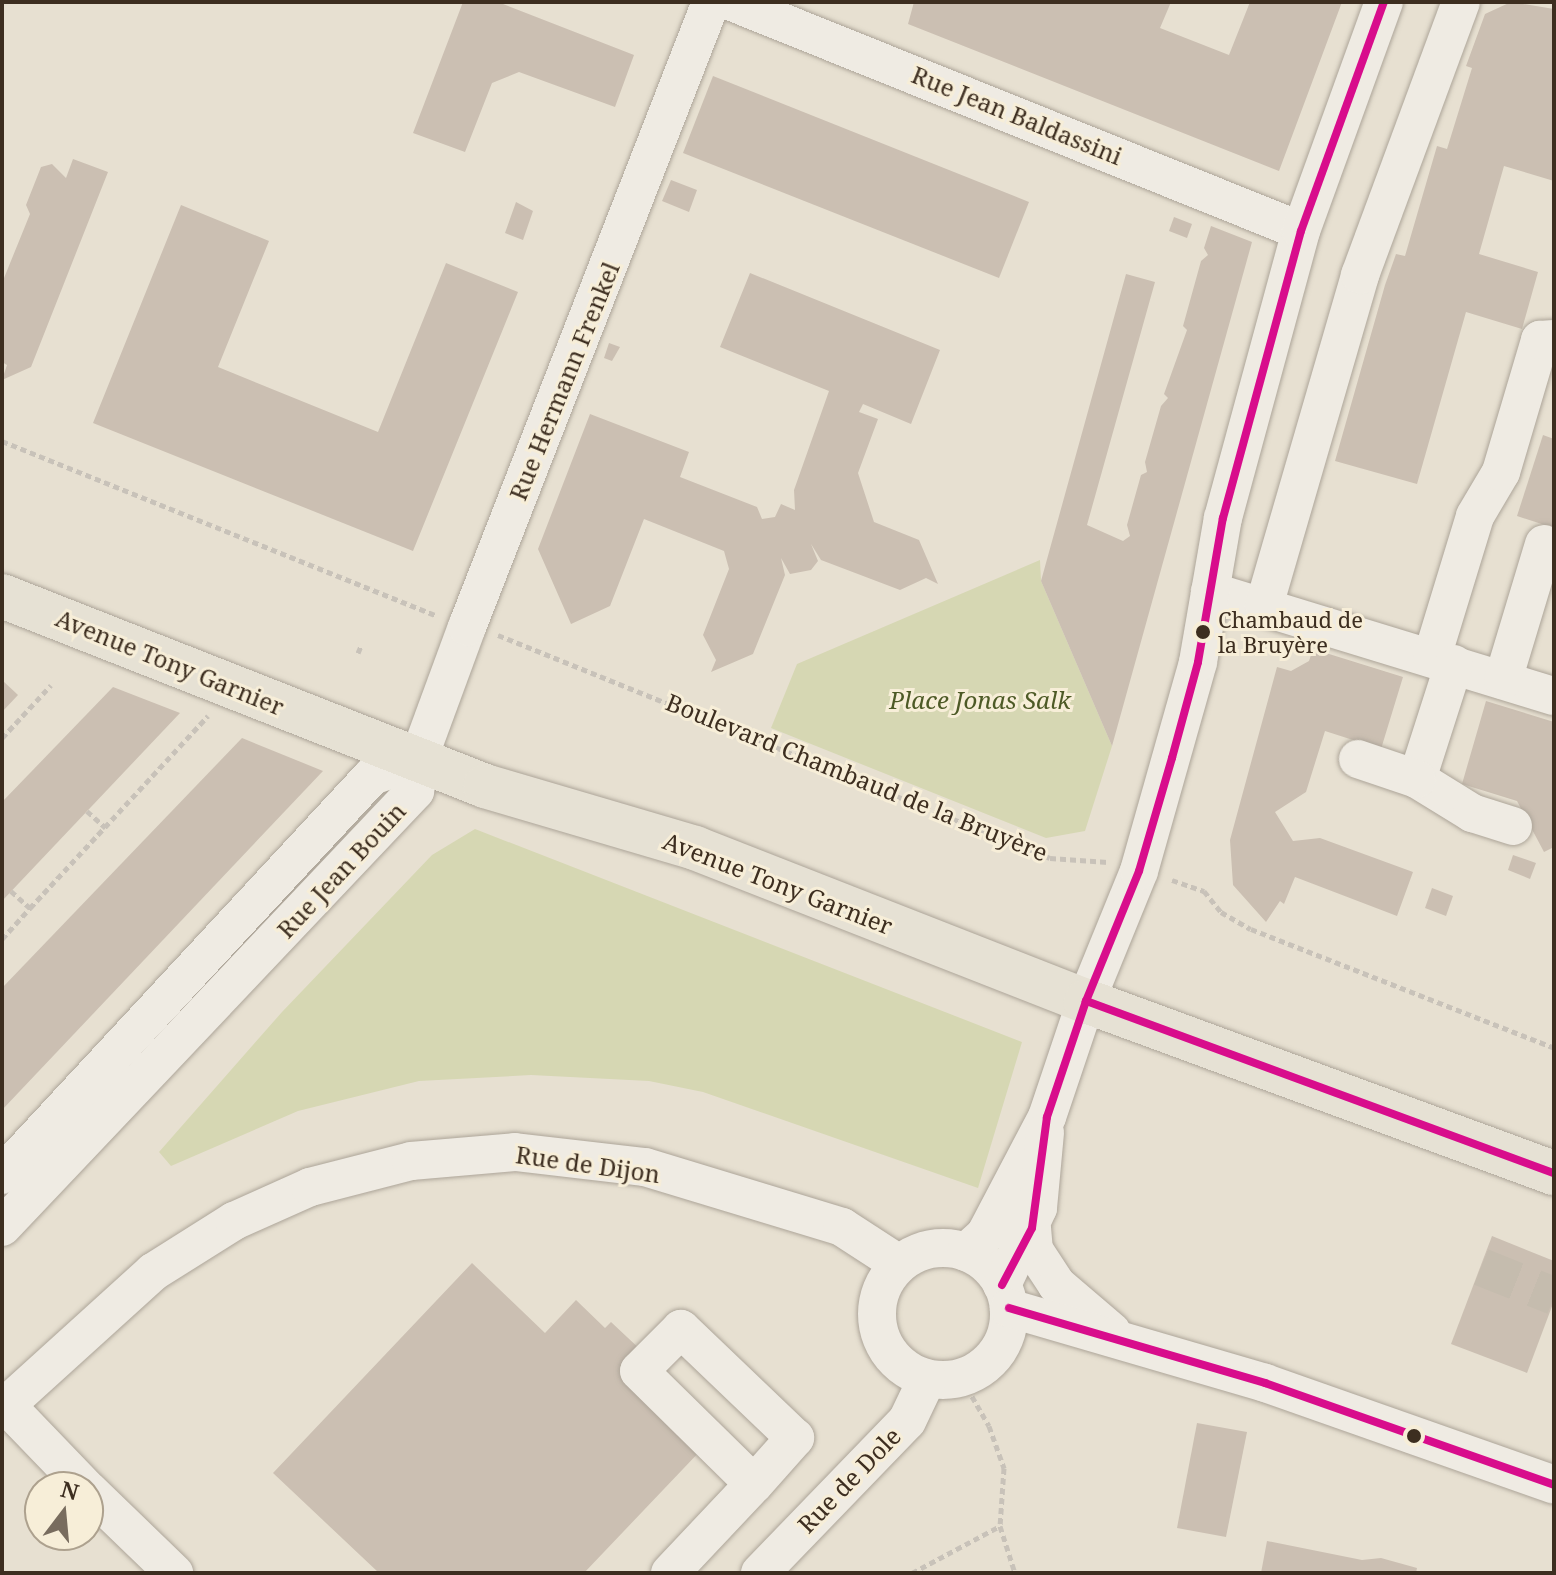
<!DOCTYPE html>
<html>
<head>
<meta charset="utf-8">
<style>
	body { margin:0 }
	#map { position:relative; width:1556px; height:1575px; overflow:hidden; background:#e7e0d1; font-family:"Noto Serif",serif }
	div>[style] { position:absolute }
	.green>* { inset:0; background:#d6d7b3 }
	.building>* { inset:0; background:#cbbfb2 }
	.minor-tunnel>* { height:38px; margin-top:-19px; transform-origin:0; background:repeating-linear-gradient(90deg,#c5bcae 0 38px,transparent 0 57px) }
	.path>* { height:5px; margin-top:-2.5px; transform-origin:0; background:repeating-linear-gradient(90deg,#c8c2b9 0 6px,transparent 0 10px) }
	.roads { filter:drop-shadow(0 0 2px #ada599) drop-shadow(0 0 2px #ada599) }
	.minor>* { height:38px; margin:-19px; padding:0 19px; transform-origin:19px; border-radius:19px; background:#efebe3 }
	.minor>.ring { margin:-19px; padding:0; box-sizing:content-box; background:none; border:38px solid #efebe3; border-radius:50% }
	.major>* { height:44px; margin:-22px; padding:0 22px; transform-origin:22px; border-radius:22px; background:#e6e1d4 }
	.bus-1>* { height:8px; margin:-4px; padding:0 4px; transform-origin:4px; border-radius:4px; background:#d80d8c }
	.dots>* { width:22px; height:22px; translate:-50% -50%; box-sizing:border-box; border:4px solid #f7eed8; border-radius:50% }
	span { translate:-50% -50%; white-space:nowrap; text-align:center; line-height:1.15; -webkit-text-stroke:6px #f7eed8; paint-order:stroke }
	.bus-label { font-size:22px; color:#3d2e20 }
	.left { translate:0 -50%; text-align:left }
	.street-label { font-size:24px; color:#3d2e20 }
	.park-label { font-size:24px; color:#4d5a26; font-style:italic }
	.frame { position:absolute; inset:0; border:4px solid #3d2e20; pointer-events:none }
	.north { position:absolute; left:24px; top:1471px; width:80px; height:80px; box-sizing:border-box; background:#f7eed8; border:2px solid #ada18e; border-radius:50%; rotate:16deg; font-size:22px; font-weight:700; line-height:32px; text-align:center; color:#3d2e20 }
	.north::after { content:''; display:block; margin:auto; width:28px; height:36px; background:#786c5e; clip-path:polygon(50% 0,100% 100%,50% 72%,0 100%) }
</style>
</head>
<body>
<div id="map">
	<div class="green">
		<i style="clip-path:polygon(1040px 560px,1041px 581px,1112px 746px,1085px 831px,1046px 838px,771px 728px,797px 664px)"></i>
		<i style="clip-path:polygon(475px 829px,1022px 1042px,978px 1188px,703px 1092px,649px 1081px,531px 1075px,419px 1081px,298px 1111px,171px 1166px,159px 1152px,282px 1012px,432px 855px)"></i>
	</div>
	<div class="building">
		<i style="clip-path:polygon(463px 2px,498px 2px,634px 55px,615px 107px,519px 72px,492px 83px,465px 152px,413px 133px)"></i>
		<i style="clip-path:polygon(914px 2px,1171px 2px,1160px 28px,1229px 55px,1250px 2px,1342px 2px,1279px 171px,908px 24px)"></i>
		<i style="clip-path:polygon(1511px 2px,1554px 9px,1554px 181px,1504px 166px,1479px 254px,1538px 272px,1522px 329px,1466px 312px,1417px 484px,1335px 461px,1385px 285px,1396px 254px,1405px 256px,1437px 146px,1447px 149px,1472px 68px,1466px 66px,1485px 14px)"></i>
		<i style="clip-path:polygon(713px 76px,1029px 202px,999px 278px,683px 153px)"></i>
		<i style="clip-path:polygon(73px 159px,108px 172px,31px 367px,2px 380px,7px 365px,2px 362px,2px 283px,30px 214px,26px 205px,41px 167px,52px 164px,66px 178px)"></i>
		<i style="clip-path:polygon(671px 180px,697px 190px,689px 212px,662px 201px)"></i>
		<i style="clip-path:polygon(516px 202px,533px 211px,523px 240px,505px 233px)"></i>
		<i style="clip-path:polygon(181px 205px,269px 241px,218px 367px,378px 432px,446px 263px,518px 292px,413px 551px,93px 423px)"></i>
		<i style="clip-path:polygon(1174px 217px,1192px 224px,1187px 238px,1169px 231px)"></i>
		<i style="clip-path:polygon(1211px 226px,1252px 242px,1112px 746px,1041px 581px,1126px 274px,1155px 282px,1087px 525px,1123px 541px,1130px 536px,1127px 525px,1141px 475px,1147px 472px,1145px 462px,1161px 406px,1168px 398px,1164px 394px,1187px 330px,1183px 326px,1201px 261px,1208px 255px,1204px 248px)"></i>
		<i style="clip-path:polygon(750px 273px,940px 350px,911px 424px,863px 404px,859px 412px,878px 419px,858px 473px,874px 522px,919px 540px,938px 584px,926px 578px,900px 590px,821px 560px,811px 544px,818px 561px,811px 570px,790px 574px,781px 558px,785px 575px,753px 654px,711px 672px,716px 660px,703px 635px,729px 569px,724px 551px,644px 519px,610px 606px,571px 624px,538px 549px,590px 414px,689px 452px,680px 477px,757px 507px,762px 519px,775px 517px,781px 504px,795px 510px,794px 490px,829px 391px,720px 347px)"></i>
		<i style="clip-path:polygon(609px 343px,620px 347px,612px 361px,604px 358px)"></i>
		<i style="clip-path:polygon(1543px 435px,1554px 439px,1554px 528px,1517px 516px)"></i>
		<i style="clip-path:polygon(1313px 649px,1403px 677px,1381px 749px,1325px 731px,1306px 792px,1275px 812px,1293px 841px,1320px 838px,1413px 872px,1397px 916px,1295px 877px,1284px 904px,1280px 901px,1266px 922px,1233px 885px,1230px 840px,1277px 667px,1291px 671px,1309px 661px)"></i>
		<i style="clip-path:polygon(2px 680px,18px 695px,2px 712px)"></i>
		<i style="clip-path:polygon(113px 687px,180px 713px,2px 901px,2px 802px)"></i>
		<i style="clip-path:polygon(1486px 701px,1554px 722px,1554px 847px,1544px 852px,1517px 801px,1462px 784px)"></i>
		<i style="clip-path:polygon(242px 738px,323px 771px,2px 1110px,2px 988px)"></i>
		<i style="clip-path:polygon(1513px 855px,1536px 863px,1530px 879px,1508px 870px)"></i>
		<i style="clip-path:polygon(1432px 888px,1453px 896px,1446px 916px,1425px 908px)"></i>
		<i style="clip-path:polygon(1492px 1236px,1554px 1261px,1554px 1301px,1527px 1373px,1451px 1344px)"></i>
		<i style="clip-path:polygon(472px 1263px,545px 1333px,576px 1300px,605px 1328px,611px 1322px,723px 1427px,584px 1573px,379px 1573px,273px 1473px)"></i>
		<i style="clip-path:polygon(1197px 1423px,1247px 1432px,1226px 1537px,1177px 1528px)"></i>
		<i style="clip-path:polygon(1267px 1541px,1362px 1560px,1381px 1558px,1417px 1568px,1416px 1573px,1261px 1573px)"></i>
	</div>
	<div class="minor-tunnel">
		<i style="left:1481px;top:1267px;width:79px;rotate:21.7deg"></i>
	</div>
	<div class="path">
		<i style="left:2px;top:441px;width:467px;rotate:21.9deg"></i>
		<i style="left:498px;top:635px;width:595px;rotate:22deg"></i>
		<i style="left:1050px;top:858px;width:58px;rotate:3.9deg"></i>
		<i style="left:358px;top:653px;width:8px;rotate:-67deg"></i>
		<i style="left:2px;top:738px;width:72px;rotate:-47.2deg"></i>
		<i style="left:87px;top:811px;width:25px;rotate:42deg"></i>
		<i style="left:1172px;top:880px;width:34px;rotate:19deg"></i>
		<i style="left:1204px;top:891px;width:27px;rotate:51deg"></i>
		<i style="left:1221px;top:912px;width:34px;rotate:30deg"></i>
		<i style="left:1251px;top:929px;width:326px;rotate:21.4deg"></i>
		<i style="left:11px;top:891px;width:25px;rotate:42deg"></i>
		<i style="left:30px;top:908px;width:262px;rotate:-47.2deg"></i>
		<i style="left:2px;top:939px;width:42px;rotate:-47.9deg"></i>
		<i style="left:962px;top:1379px;width:54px;rotate:60.1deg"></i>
		<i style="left:989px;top:1426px;width:45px;rotate:70.3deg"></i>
		<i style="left:1004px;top:1468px;width:58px;rotate:93.9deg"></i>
		<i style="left:1000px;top:1526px;width:49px;rotate:72.3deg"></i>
		<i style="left:912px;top:1573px;width:100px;rotate:-28.1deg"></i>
	</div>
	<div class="roads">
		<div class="minor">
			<i style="left:732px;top:2px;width:613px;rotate:21.92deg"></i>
			<i style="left:1210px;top:591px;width:360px;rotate:17deg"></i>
			<i style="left:1264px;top:606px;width:345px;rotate:-73.8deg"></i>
			<i style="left:1360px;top:275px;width:291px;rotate:-69.7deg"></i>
			<i style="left:1432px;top:657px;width:147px;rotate:-73deg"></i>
			<i style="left:1475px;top:516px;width:51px;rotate:-59.4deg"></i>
			<i style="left:1501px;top:472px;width:138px;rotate:-73.5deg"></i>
			<i style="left:1540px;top:340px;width:14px;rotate:-4deg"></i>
			<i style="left:1454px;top:664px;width:121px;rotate:107.8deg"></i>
			<i style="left:1417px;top:779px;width:65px;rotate:31.7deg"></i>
			<i style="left:1472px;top:813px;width:43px;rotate:17.6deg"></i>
			<i style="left:1503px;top:680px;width:142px;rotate:-73.2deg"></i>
			<i style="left:1358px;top:759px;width:62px;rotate:18.7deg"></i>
			<i style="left:2px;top:1175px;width:544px;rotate:-47.16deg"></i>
			<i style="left:372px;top:776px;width:49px;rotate:-19.2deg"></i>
			<i style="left:2px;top:1227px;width:601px;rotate:-46.55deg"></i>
			<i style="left:415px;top:791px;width:31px;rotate:-84deg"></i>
			<i style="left:418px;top:760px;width:142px;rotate:-69.8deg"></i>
			<i style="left:467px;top:627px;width:671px;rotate:-68.67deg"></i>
			<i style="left:1032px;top:1228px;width:22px;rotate:85deg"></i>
			<i style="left:1034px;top:1250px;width:42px;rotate:56.7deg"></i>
			<i style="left:1057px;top:1285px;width:72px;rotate:40.5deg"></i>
			<i class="ring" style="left:877px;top:1248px;width:94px;height:94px"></i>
			<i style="left:966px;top:1252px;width:25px;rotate:-42deg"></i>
			<i style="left:985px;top:1235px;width:133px;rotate:-62.3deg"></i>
			<i style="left:1047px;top:1117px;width:122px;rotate:-71.4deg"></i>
			<i style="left:1086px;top:1001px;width:140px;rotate:-67.8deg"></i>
			<i style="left:1139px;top:871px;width:217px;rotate:-74.2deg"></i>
			<i style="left:1198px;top:662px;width:146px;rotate:-80.2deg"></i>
			<i style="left:1223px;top:518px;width:297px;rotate:-74.8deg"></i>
			<i style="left:1301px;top:231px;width:244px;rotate:-70.1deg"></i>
			<i style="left:1002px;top:1285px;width:85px;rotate:-64.9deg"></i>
			<i style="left:1038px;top:1208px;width:76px;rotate:-84.7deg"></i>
			<i style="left:1009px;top:1308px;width:267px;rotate:16.3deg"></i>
			<i style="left:1265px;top:1383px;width:306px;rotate:19.4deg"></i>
			<i style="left:6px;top:1405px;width:114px;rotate:46.1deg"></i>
			<i style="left:2px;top:1409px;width:204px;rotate:-42.2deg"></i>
			<i style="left:153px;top:1272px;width:96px;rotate:-32.2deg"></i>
			<i style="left:234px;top:1221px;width:83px;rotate:-24.1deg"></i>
			<i style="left:310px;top:1187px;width:104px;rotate:-14.4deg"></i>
			<i style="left:411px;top:1161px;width:104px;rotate:-4.9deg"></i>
			<i style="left:515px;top:1152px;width:131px;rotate:6.6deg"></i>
			<i style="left:645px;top:1167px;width:206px;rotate:16.9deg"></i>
			<i style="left:842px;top:1227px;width:68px;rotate:33deg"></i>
			<i style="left:88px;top:1490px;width:120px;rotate:44deg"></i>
			<i style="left:670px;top:1573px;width:122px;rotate:-46.7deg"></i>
			<i style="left:754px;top:1484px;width:62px;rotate:-48.3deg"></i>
			<i style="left:795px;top:1438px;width:158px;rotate:-136.3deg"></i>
			<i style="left:681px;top:1329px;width:59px;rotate:135deg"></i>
			<i style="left:639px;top:1371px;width:161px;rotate:44.5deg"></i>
			<i style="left:760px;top:1573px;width:211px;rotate:-46deg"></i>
			<i style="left:907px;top:1421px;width:47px;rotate:-64.5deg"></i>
		</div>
		<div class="major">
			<i style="left:2px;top:596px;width:519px;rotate:21.47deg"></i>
			<i style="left:485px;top:786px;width:219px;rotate:16.4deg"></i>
			<i style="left:695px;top:848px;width:420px;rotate:21.4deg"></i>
			<i style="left:1086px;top:1001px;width:499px;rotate:20.2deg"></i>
		</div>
	</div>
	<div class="bus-1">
		<i style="left:1086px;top:1001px;width:499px;rotate:20.2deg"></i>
		<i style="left:1002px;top:1285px;width:64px;rotate:-62.2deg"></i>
		<i style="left:1032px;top:1228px;width:112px;rotate:-82.3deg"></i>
		<i style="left:1047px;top:1117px;width:122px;rotate:-71.4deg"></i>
		<i style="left:1086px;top:1001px;width:140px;rotate:-67.8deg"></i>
		<i style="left:1139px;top:871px;width:118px;rotate:-73.7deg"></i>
		<i style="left:1172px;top:758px;width:99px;rotate:-74.8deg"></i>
		<i style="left:1198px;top:662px;width:146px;rotate:-80.2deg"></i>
		<i style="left:1223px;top:518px;width:297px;rotate:-74.8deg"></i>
		<i style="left:1301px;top:231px;width:244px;rotate:-70.1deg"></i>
		<i style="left:1009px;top:1308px;width:267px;rotate:16.3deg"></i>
		<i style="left:1265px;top:1383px;width:306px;rotate:19.4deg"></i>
	</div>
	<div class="dots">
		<i style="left:1203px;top:632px;background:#3d2e20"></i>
		<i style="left:1414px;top:1436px;background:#3d2e20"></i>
	</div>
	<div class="bus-label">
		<span class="left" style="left:1218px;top:632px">Chambaud de<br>la Bruyère</span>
	</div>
	<div class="street-label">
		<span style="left:1017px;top:115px;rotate:22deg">Rue Jean Baldassini</span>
		<span style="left:564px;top:381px;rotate:-68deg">Rue Hermann Frenkel</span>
		<span style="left:170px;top:662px;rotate:22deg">Avenue Tony Garnier</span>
		<span style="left:857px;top:777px;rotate:22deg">Boulevard Chambaud de la Bruyère</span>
		<span style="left:341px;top:870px;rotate:-47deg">Rue Jean Bouin</span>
		<span style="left:778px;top:883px;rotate:21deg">Avenue Tony Garnier</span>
		<span style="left:588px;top:1164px;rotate:8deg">Rue de Dijon</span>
		<span style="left:849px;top:1480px;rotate:-46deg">Rue de Dole</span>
	</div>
	<div class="park-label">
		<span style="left:980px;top:700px">Place Jonas Salk</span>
	</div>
	<div class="frame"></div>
	<div class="north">N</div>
</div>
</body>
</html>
